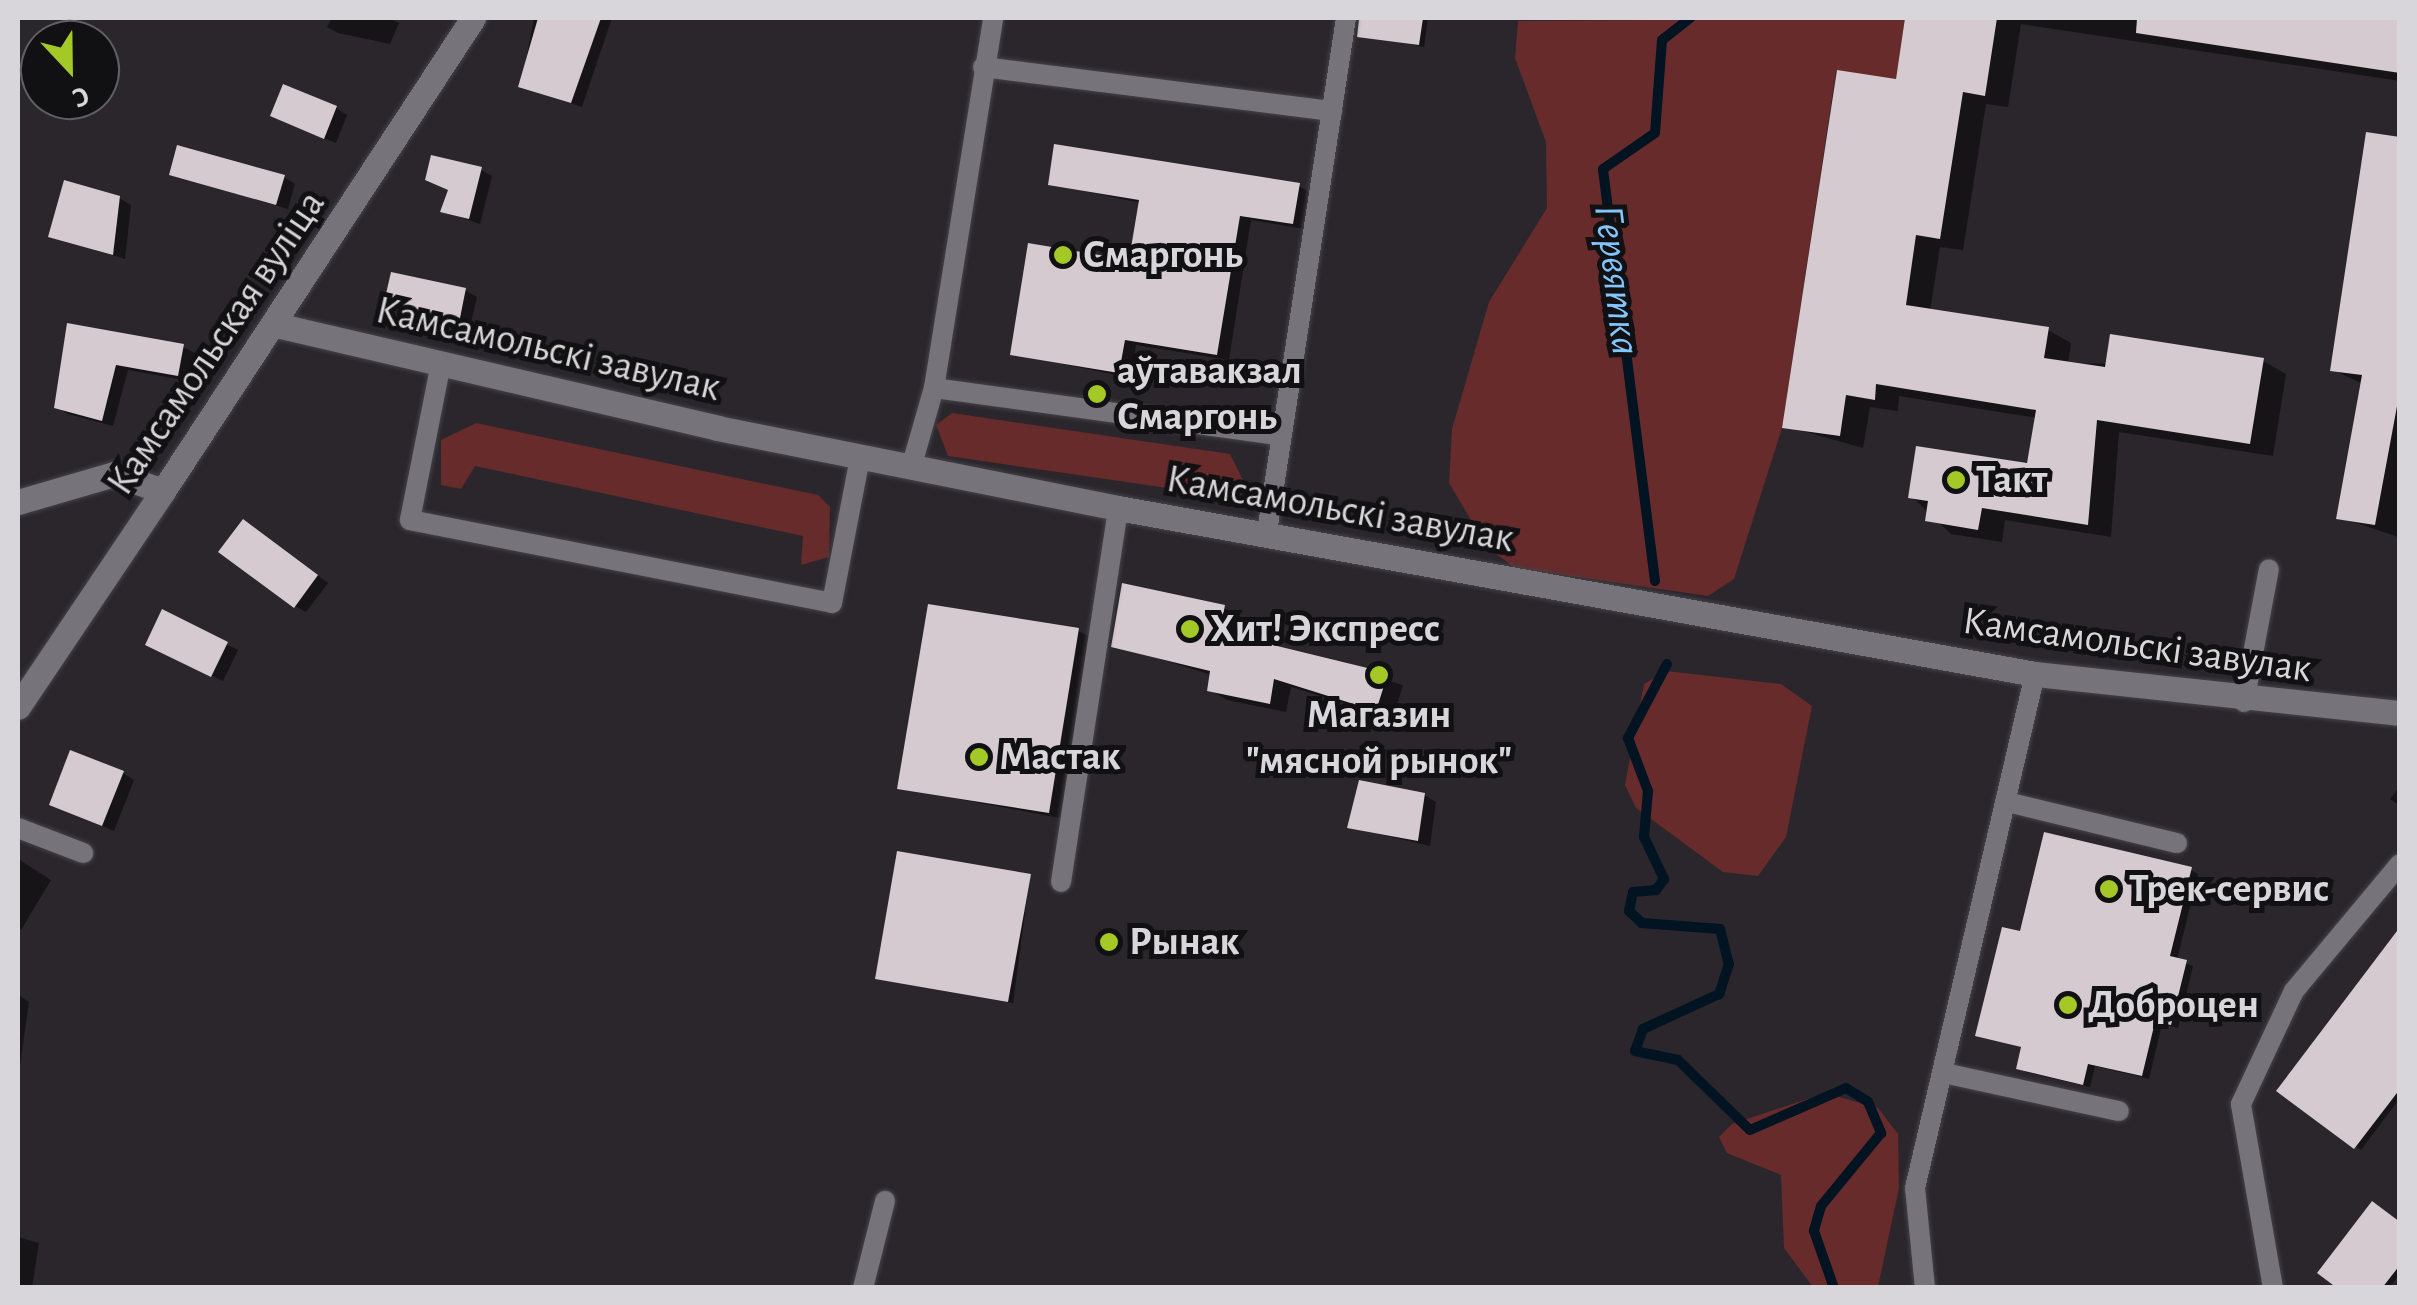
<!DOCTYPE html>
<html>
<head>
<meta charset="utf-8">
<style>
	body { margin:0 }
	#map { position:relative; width:2417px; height:1305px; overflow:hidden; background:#2a262c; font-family:"Alegreya Sans",sans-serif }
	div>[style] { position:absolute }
	.green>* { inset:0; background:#672b2c }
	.shadow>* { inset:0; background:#0007 }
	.stream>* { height:10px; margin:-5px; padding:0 5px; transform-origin:5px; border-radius:5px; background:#021322 }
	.building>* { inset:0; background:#d4cacf }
	.roads { filter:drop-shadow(0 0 2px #454348) drop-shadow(0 0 2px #454348) }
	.service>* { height:20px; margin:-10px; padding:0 10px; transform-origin:10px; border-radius:10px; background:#77737a }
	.tertiary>* { height:25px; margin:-12.5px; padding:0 12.5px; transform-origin:12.5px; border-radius:12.5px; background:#77737a }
	.secondary>* { height:25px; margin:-12.5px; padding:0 12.5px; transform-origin:12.5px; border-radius:12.5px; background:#77737a }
	.dots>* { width:28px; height:28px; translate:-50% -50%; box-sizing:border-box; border:5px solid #111013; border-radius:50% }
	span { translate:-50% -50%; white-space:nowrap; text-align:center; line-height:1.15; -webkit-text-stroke:10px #111013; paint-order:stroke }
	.poi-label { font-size:40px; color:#d8d6da; font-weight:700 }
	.left { translate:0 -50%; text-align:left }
	.street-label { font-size:40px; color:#d8d6da }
	.water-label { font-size:42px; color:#83c6fe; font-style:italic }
	.frame { position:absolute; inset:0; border:20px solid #d8d6da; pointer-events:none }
	.north { position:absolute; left:20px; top:20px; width:100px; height:100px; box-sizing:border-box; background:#111013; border:2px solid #615f63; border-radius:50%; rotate:158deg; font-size:28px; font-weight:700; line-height:40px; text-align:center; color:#d8d6da }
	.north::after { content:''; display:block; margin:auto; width:35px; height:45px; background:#a4c825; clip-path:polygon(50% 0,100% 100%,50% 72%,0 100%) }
</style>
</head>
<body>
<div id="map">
	<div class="green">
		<i style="clip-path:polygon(1905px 18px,1896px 79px,1836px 71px,1782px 428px,1734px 579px,1708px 596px,1515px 568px,1487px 547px,1449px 483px,1452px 429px,1489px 302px,1547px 208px,1546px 142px,1515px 58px,1518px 21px)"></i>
		<i style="clip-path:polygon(952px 413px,1230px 454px,1244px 482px,1223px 496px,948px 456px,936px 425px)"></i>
		<i style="clip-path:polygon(476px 423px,818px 495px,830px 507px,829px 557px,801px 565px,803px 536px,475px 466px,461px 489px,441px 485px,441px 440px)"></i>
		<i style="clip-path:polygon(1666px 671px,1781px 684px,1812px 706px,1786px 837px,1758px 876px,1723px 872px,1636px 808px,1625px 785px,1644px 684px)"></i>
		<i style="clip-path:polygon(1825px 1093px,1878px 1108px,1898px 1134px,1899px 1188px,1878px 1287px,1813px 1287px,1784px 1248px,1781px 1175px,1727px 1153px,1719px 1137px,1732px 1124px)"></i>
	</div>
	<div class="shadow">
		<i style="clip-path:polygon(332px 18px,389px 18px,399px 23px,390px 44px,338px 33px,327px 27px)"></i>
		<i style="clip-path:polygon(534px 18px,612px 18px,582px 107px,521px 86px)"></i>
		<i style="clip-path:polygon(1388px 18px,1428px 18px,1424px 47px,1385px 39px)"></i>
		<i style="clip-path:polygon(1907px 18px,2400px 18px,2400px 81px,2021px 24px,2008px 107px,1986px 104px,1963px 250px,1940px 247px,1930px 311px,2048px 330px,2071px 343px,2068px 364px,2263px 361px,2286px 374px,2273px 456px,2119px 432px,2111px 537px,2005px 520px,2002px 542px,1951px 534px,1911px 496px,2029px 466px,2037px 418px,1899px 396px,1898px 411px,1870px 407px,1863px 448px,1785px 426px,1898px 82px)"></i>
		<i style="clip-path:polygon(336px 108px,347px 115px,336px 143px,284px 122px)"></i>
		<i style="clip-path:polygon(2400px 140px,2400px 527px,2398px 537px,2339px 517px,2363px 384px,2333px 370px)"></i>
		<i style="clip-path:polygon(481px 170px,492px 176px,480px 224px,443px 211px)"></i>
		<i style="clip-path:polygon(172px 174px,284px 177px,295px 184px,288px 209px)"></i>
		<i style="clip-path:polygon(1051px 184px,1299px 186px,1310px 193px,1304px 229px,1251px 220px,1229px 360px,1136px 345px,1131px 378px,1013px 354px,1131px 263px,1141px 203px)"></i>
		<i style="clip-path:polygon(119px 198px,131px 205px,125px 259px,51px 236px)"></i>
		<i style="clip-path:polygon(465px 290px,477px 297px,470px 327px,386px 306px)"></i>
		<i style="clip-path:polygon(69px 326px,183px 347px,195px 353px,189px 381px,128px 370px,113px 426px,68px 414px,57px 407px)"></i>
		<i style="clip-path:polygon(255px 529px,328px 583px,306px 612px,295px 606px)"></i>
		<i style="clip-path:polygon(1224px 608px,1241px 617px,1237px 638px,1403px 685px,1393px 718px,1291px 687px,1286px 712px,1227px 700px,1210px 690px,1212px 675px,1114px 645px)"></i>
		<i style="clip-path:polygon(163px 613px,238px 650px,223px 681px,160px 650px)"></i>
		<i style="clip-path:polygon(1078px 631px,1090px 637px,1060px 818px,900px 788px)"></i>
		<i style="clip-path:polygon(123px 773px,134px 780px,114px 831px,52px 804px)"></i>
		<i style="clip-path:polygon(2400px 786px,2400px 806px,2390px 799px)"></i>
		<i style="clip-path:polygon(1424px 795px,1436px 802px,1430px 846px,1350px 827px)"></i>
		<i style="clip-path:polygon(18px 859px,51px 880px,21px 930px,18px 929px)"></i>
		<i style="clip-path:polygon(2191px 870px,2198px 874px,2177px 960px,2193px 966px,2178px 1028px,2162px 1024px,2149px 1079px,2095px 1066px,2090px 1087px,2026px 1072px,2023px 1048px,1978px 1035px,2022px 934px)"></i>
		<i style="clip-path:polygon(1030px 876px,1013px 1003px,878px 978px)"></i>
		<i style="clip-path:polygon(2400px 932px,2400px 1098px,2361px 1150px,2280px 1091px)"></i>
		<i style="clip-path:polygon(18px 995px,29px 1002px,19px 1072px,18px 1072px)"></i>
		<i style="clip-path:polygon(2400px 1224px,2400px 1274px,2389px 1288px,2341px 1288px)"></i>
		<i style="clip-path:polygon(18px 1237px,39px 1243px,32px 1288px,18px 1288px)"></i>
	</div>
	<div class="stream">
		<i style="left:1655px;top:581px;width:415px;rotate:-97.2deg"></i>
		<i style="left:1603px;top:169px;width:63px;rotate:-34.7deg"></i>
		<i style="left:1655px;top:133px;width:93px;rotate:-85.7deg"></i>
		<i style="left:1662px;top:40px;width:36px;rotate:-38deg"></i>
		<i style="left:1667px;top:664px;width:84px;rotate:117.8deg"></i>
		<i style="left:1628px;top:738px;width:57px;rotate:69.3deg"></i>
		<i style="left:1648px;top:791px;width:46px;rotate:95deg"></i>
		<i style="left:1644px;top:837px;width:47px;rotate:64.5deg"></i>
		<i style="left:1664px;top:879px;width:14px;rotate:126deg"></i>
		<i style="left:1656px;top:890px;width:23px;rotate:175deg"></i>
		<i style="left:1633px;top:892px;width:19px;rotate:102deg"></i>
		<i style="left:1629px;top:911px;width:18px;rotate:43deg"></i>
		<i style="left:1642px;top:923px;width:78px;rotate:4.4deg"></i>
		<i style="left:1720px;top:929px;width:36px;rotate:76deg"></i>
		<i style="left:1729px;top:964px;width:32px;rotate:108deg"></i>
		<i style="left:1719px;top:994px;width:84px;rotate:155.3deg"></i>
		<i style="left:1643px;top:1029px;width:23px;rotate:110deg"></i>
		<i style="left:1635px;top:1051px;width:44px;rotate:11.8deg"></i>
		<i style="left:1678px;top:1060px;width:100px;rotate:44.2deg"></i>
		<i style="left:1750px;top:1130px;width:105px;rotate:-23.6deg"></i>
		<i style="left:1846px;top:1088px;width:26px;rotate:32deg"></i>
		<i style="left:1868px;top:1102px;width:34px;rotate:67deg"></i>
		<i style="left:1881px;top:1133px;width:94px;rotate:129.4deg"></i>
		<i style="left:1821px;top:1206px;width:26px;rotate:106deg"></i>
		<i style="left:1814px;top:1231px;width:60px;rotate:70.7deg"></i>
	</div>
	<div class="building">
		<i style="clip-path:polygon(538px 18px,601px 18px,571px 103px,518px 87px)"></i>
		<i style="clip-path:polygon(1359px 18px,1423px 18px,1419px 45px,1357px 37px)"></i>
		<i style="clip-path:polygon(1905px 18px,1997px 18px,1985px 96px,1963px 92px,1940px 239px,1916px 235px,1906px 305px,2049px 327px,2044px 358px,2105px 367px,2110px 334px,2264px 358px,2250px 444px,2097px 420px,2088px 525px,1982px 508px,1978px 530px,1925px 521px,1928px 501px,1908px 498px,1916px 446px,2027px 463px,2036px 410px,1876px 384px,1875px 400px,1846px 395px,1840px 436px,1782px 428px,1837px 70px,1896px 79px)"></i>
		<i style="clip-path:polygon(2137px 18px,2400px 18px,2400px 73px,2136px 33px)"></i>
		<i style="clip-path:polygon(283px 84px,337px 106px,324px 139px,270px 116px)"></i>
		<i style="clip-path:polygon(2366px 132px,2400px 137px,2400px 390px,2375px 525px,2336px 519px,2362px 375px,2330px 371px)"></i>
		<i style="clip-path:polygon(1054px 144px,1300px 183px,1293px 224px,1240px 216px,1217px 355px,1125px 340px,1119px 373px,1010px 355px,1028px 243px,1129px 260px,1139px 200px,1048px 185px)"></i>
		<i style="clip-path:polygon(177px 145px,285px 175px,276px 205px,169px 175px)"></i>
		<i style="clip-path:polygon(431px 155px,482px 167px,469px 219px,440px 212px,448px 190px,425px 180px)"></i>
		<i style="clip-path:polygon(64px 180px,120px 196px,113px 255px,48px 237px)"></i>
		<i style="clip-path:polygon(391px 272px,466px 288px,459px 323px,383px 307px)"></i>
		<i style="clip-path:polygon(67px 323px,184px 344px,178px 376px,116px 365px,102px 421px,54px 408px)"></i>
		<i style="clip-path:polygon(243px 519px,318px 575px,294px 608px,218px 552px)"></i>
		<i style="clip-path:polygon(1122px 583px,1225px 605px,1220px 632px,1388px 673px,1376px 711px,1274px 679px,1270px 704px,1207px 691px,1210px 671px,1111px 647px)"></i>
		<i style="clip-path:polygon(928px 604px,1079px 628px,1049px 813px,897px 789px)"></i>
		<i style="clip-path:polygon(162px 609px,228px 642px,211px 677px,145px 645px)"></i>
		<i style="clip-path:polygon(70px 750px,124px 771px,102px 826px,49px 805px)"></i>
		<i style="clip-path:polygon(1359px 780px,1425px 793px,1418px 841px,1347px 828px)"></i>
		<i style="clip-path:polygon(2044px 832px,2192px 867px,2170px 956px,2187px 960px,2171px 1025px,2155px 1022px,2142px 1076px,2088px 1064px,2083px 1085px,2016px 1069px,2021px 1047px,1975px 1036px,2002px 927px,2020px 931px)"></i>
		<i style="clip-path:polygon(897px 851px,1031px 874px,1008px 1002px,875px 979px)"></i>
		<i style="clip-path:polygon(2400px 927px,2400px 1089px,2354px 1149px,2276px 1091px)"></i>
		<i style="clip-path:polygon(2372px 1201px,2400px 1222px,2400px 1265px,2382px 1288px,2337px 1288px,2317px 1273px)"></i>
	</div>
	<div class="roads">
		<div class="service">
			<i style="left:983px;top:67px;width:352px;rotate:7.2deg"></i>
			<i style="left:441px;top:363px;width:160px;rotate:101.2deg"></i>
			<i style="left:410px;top:520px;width:430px;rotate:11.1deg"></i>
			<i style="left:832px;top:603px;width:149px;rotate:-79.1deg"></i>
			<i style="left:934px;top:388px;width:348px;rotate:7.8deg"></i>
			<i style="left:911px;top:468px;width:83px;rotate:-74deg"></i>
			<i style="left:934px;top:388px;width:375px;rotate:-80.9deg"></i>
			<i style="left:1267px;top:532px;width:520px;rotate:-81.26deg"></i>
			<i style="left:2244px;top:702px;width:135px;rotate:-79.4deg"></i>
			<i style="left:2007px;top:802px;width:175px;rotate:13.6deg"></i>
			<i style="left:18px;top:828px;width:70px;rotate:21deg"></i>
			<i style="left:1061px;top:882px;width:378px;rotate:-81.3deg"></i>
			<i style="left:1944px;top:1073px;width:179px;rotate:12.3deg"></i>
			<i style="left:863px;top:1288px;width:90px;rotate:-75.8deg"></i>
			<i style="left:1925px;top:1288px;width:100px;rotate:-95.7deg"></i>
			<i style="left:1915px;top:1188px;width:528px;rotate:-76.86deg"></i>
			<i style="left:2273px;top:1288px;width:187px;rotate:-99.9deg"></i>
			<i style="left:2241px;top:1104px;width:125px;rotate:-64.9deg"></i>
			<i style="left:2294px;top:991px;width:165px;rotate:-50.2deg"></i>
		</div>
		<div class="tertiary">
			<i style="left:276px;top:325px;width:453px;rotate:13.1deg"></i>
			<i style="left:717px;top:428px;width:409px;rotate:11.3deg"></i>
			<i style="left:1118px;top:508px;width:932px;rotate:10.26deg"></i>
			<i style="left:2035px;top:674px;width:367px;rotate:6.1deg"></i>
			<i style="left:163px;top:491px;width:566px;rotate:-56.76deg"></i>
		</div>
		<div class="secondary">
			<i style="left:18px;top:502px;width:100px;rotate:-16.3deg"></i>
			<i style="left:114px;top:474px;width:52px;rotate:19.1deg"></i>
			<i style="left:163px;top:491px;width:260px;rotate:123.9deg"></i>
		</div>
	</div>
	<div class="dots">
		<i style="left:1063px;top:255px;background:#a4c825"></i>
		<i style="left:1097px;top:394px;background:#a4c825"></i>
		<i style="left:1956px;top:480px;background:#a4c825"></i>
		<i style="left:1190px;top:629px;background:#a4c825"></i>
		<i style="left:1379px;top:675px;background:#a4c825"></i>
		<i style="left:979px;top:757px;background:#a4c825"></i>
		<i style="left:2109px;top:889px;background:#a4c825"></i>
		<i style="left:1109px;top:942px;background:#a4c825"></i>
		<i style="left:2068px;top:1005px;background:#a4c825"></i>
	</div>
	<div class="poi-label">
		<span class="left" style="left:1083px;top:255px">Смаргонь</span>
		<span class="left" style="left:1117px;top:394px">аўтавакзал<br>Смаргонь</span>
		<span class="left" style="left:1976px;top:480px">Такт</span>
		<span class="left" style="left:1210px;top:629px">Хит! Экспресс</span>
		<span style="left:1379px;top:738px">Магазин<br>"мясной рынок"</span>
		<span class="left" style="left:999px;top:757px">Мастак</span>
		<span class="left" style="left:2129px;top:889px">Трек-сервис</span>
		<span class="left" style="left:1129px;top:942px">Рынак</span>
		<span class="left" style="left:2088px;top:1005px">Доброцен</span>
	</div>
	<div class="street-label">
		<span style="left:216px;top:343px;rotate:-56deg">Камсамольская вуліца</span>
		<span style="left:548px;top:349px;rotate:13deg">Камсамольскі завулак</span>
		<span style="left:1340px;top:509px;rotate:10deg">Камсамольскі завулак</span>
		<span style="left:2137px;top:645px;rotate:8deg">Камсамольскі завулак</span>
	</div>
	<div class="water-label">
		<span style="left:1617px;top:280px;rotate:83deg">Гервятка</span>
	</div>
	<div class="frame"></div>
	<div class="north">С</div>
</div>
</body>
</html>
